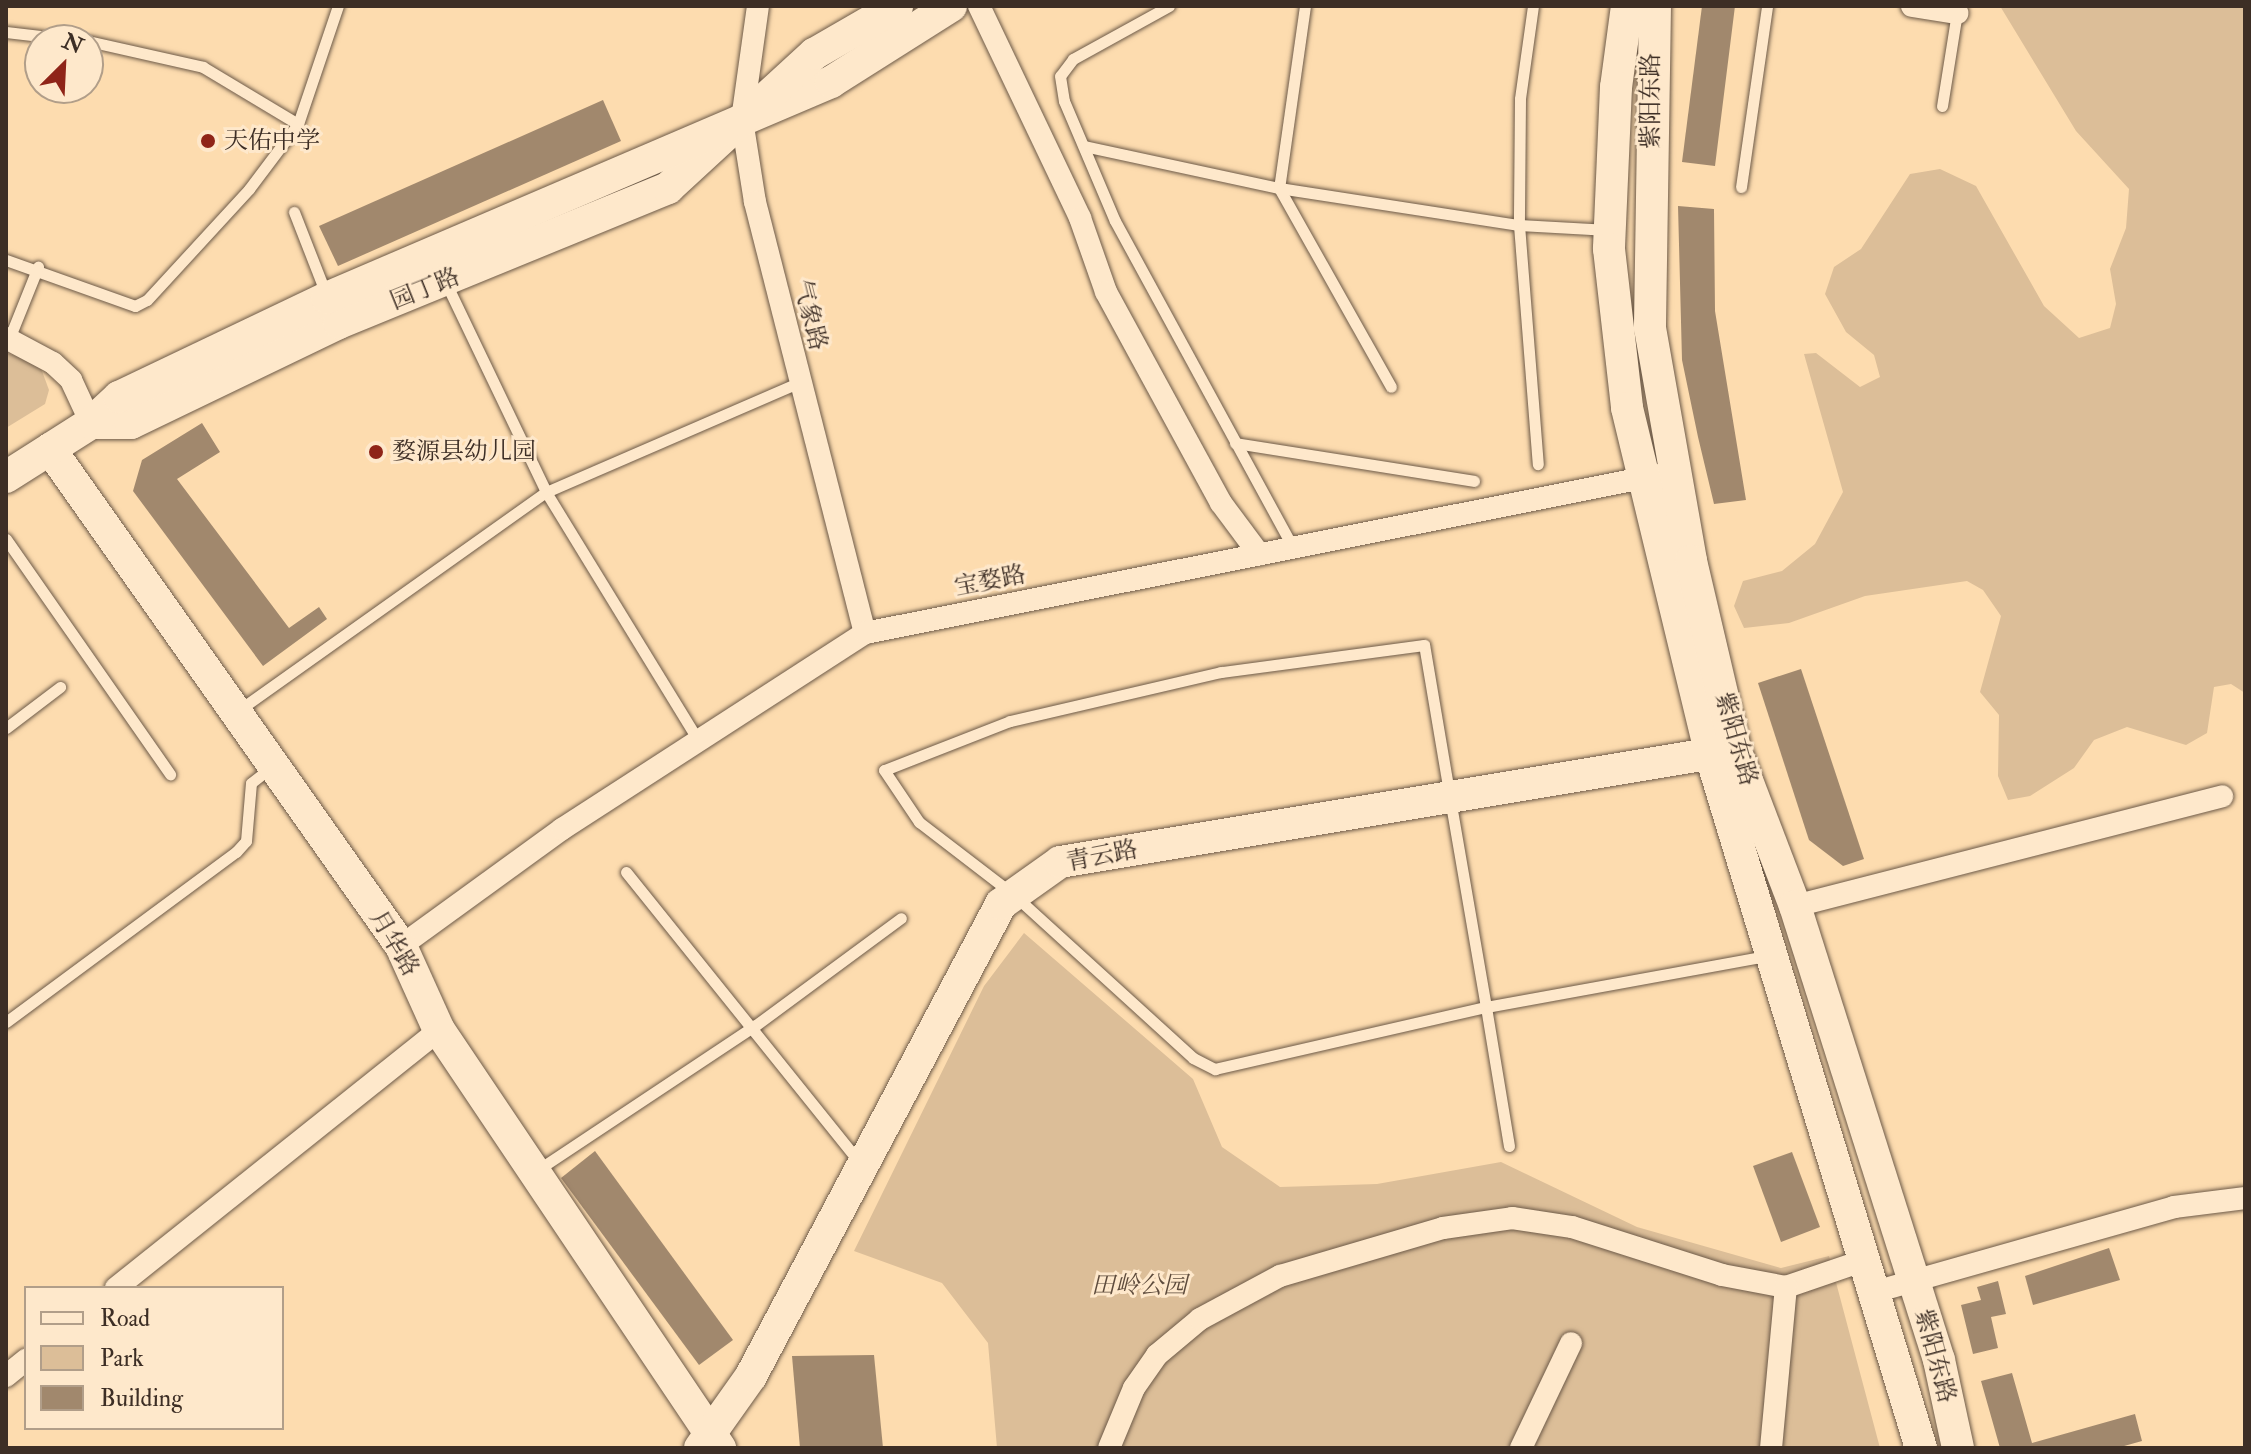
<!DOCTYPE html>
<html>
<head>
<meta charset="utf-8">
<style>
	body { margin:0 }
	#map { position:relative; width:2251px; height:1454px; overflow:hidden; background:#fddcaf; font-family:"IM FELL Double Pica","Noto Serif SC",serif }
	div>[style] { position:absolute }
	.green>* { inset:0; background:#dcbe98 }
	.building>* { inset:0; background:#a1886d }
	.roads { filter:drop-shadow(0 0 2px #6d5a48) drop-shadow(0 0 2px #6d5a48) }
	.lane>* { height:11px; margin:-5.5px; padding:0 5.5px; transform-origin:5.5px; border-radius:5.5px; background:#fee8cb }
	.street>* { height:22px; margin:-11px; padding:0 11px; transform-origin:11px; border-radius:11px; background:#fee8cb }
	.secondary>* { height:32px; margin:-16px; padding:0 16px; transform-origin:16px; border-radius:16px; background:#fee8cb }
	.dots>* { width:22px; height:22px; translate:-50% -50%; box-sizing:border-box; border:4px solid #fee8cb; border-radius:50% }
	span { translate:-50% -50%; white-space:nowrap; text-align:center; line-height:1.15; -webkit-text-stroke:6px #fee8cb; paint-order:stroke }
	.street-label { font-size:24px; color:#3d2e25 }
	.poi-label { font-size:24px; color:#3d2e25 }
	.left { translate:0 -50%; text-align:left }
	.park-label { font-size:24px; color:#5d4b3c; font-style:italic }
	.frame { position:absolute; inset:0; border:8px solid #3d2e25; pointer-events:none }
	.legend { position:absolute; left:24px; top:1286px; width:260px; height:144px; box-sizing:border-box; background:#fee8cb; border:2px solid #b19e89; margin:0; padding:10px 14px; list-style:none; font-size:24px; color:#3d2e25 }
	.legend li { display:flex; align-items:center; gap:16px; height:40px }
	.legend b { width:40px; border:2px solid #b19e89 }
	.north { position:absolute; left:24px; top:24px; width:80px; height:80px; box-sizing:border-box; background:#fee8cb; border:2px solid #b19e89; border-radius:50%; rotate:24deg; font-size:22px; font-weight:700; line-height:32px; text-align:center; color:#3d2e25 }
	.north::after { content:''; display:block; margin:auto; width:28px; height:36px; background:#8f2418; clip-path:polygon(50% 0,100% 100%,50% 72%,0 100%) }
</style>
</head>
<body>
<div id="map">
	<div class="green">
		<i style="clip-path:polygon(2000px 6px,2245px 6px,2245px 693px,2231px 684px,2214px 687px,2207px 733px,2186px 745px,2127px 727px,2094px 740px,2074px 768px,2030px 796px,2008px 800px,1998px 776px,1999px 715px,1980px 692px,2001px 616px,1983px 590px,1967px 581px,1865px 596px,1789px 623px,1744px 628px,1734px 606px,1743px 581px,1782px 571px,1815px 544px,1843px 492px,1804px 354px,1816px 353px,1860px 387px,1880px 377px,1874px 355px,1846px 332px,1825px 294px,1834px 267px,1861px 249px,1910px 174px,1940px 169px,1976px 186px,2044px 306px,2079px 338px,2110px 328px,2116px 304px,2110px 269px,2126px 228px,2129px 189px,2076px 131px)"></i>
		<i style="clip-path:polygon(6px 353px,39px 363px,49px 390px,45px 404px,6px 428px)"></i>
		<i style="clip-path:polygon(1024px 933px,1193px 1079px,1222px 1147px,1280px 1187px,1377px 1184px,1501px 1162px,1637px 1227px,1781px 1268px,1829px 1256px,1880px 1448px,997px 1448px,988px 1343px,942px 1283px,854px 1251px,984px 986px)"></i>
	</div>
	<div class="building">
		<i style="clip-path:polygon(1702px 6px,1735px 6px,1715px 166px,1682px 162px)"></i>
		<i style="clip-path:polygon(603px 100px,621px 141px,338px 266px,319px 226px)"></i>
		<i style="clip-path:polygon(1678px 206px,1714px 209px,1715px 311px,1746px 500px,1714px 504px,1698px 437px,1682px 360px)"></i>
		<i style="clip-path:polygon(202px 423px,220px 452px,177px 479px,289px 628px,319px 607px,327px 619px,263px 666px,133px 491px,142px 460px)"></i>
		<i style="clip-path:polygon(1801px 669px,1864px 859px,1843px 866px,1809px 840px,1758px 683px)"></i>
		<i style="clip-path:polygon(595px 1151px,733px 1340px,699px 1365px,561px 1178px)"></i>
		<i style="clip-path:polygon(1792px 1152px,1820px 1227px,1781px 1242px,1753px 1166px)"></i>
		<i style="clip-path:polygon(2109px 1248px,2120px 1280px,2033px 1305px,2025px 1276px)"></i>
		<i style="clip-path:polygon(1998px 1281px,2006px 1314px,1991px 1317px,1998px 1348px,1973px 1354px,1961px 1305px,1981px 1300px,1977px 1287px)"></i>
		<i style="clip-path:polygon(874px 1355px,883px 1448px,800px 1448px,792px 1356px)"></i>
		<i style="clip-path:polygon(2012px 1373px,2032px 1443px,2135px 1414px,2142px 1441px,2117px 1448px,2000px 1448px,1981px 1381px)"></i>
	</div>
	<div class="roads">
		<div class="lane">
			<i style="left:1169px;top:6px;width:110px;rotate:151.1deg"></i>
			<i style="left:1073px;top:59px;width:21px;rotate:127deg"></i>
			<i style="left:1060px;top:76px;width:25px;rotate:81deg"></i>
			<i style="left:1064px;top:101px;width:130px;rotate:67deg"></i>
			<i style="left:1115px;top:221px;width:371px;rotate:61.4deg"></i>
			<i style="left:1305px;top:6px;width:184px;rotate:98.1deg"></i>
			<i style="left:1279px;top:188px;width:228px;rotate:60.6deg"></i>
			<i style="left:1533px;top:6px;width:94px;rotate:98deg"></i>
			<i style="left:1520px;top:99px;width:126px;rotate:90.5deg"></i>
			<i style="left:1519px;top:225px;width:240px;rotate:85.5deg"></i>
			<i style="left:6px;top:32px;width:69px;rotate:6.6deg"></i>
			<i style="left:88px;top:41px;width:118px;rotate:12.7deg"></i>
			<i style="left:203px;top:67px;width:111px;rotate:31deg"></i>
			<i style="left:1942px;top:106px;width:95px;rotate:-80.9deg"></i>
			<i style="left:1084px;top:146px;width:199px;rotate:12.2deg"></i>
			<i style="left:1279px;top:188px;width:243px;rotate:8.8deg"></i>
			<i style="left:1519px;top:225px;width:90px;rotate:3.2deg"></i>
			<i style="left:1741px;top:187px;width:183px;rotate:-81.8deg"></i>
			<i style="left:294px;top:212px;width:88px;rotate:68.7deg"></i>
			<i style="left:6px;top:260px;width:137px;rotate:19.6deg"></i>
			<i style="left:135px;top:306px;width:13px;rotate:-27deg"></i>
			<i style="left:147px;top:300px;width:151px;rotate:-47.4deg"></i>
			<i style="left:249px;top:189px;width:81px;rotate:-53deg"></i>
			<i style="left:298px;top:124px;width:125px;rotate:-71.3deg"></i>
			<i style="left:445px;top:281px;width:234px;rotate:64.4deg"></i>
			<i style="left:546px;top:492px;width:291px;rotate:58.5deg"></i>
			<i style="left:9px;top:339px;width:78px;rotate:-68.1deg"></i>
			<i style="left:1235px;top:443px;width:242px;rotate:9deg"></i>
			<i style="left:6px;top:539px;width:287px;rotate:55.1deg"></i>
			<i style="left:239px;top:710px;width:377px;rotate:-35.4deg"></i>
			<i style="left:546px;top:492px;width:277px;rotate:-23.4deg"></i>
			<i style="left:6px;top:728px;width:68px;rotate:-37.2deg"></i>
			<i style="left:626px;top:872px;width:375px;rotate:51.2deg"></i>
			<i style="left:6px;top:1022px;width:286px;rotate:-36.5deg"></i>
			<i style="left:236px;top:852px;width:15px;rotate:-48deg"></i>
			<i style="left:246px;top:841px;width:58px;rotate:-85.1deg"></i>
			<i style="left:251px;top:783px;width:28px;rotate:-38deg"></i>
			<i style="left:1509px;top:1146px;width:141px;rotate:-99.4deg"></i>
			<i style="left:1486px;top:1007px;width:212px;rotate:-99.8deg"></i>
			<i style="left:1450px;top:798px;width:155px;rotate:-99.6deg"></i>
			<i style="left:1424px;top:645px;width:205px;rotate:172.4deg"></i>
			<i style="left:1221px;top:672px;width:217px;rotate:166.9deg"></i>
			<i style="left:1010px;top:721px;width:135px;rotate:158.7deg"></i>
			<i style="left:884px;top:770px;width:63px;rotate:56.1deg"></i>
			<i style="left:919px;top:822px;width:120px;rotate:37.5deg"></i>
			<i style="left:1014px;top:895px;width:242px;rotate:42.3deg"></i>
			<i style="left:1193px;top:1058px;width:25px;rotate:27deg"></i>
			<i style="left:1215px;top:1069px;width:278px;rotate:-12.9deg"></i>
			<i style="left:1486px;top:1007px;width:287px;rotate:-10.3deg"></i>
			<i style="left:536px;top:1171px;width:264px;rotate:-33.6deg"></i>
			<i style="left:756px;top:1025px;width:180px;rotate:-36.4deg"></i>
		</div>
		<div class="street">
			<i style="left:758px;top:6px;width:115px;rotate:98deg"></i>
			<i style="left:742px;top:120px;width:83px;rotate:81deg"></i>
			<i style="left:755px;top:202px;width:445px;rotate:75.7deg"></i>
			<i style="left:979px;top:6px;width:235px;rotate:64.5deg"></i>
			<i style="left:1080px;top:218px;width:78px;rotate:70.6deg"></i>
			<i style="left:1106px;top:292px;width:240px;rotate:61.4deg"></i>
			<i style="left:1221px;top:503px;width:64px;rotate:53.3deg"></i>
			<i style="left:1912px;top:6px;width:46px;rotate:8.8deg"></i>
			<i style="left:6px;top:338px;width:53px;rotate:28deg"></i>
			<i style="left:53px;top:363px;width:25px;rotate:43deg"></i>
			<i style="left:71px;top:380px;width:47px;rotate:65.1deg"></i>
			<i style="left:1795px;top:906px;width:441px;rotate:-14.4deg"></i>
			<i style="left:401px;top:946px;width:199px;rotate:-36deg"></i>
			<i style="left:562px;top:829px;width:361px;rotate:-32.9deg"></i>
			<i style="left:865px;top:633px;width:809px;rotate:-11.27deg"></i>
			<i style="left:116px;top:1288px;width:413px;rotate:-38.6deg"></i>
			<i style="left:1878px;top:1291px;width:308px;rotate:-15.8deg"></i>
			<i style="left:2174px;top:1207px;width:72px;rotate:-7.2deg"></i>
			<i style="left:6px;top:1376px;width:26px;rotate:-39deg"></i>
			<i style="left:1109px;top:1448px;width:65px;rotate:-67.4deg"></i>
			<i style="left:1134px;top:1388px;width:40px;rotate:-55.1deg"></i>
			<i style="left:1157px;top:1355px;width:56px;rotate:-39.9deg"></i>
			<i style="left:1200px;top:1319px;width:91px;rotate:-28.3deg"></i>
			<i style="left:1280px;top:1276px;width:170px;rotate:-16.4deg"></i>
			<i style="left:1443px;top:1228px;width:70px;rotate:-8.2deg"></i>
			<i style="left:1512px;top:1218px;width:61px;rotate:8.5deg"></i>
			<i style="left:1572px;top:1227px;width:157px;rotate:17.7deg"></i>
			<i style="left:1722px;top:1275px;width:65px;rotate:10.6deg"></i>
			<i style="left:1786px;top:1287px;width:87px;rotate:-18.9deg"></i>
			<i style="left:1521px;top:1448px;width:116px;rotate:-64.5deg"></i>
			<i style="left:1771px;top:1448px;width:162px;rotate:-84.7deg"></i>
		</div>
		<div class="secondary">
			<i style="left:1627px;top:6px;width:82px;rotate:97.7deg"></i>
			<i style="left:1616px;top:87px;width:162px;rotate:92.5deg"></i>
			<i style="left:1609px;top:249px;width:160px;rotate:83.5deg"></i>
			<i style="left:1627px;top:408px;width:358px;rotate:76.4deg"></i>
			<i style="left:1711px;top:756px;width:723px;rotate:73.12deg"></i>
			<i style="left:1655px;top:6px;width:322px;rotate:90.9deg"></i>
			<i style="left:1650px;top:328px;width:237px;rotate:80deg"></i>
			<i style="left:1691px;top:561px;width:193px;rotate:76.8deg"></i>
			<i style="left:1735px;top:749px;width:168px;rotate:69.1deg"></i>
			<i style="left:1795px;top:906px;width:476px;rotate:72.4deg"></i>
			<i style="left:1939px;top:1360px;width:90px;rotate:77.8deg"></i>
			<i style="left:91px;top:423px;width:40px"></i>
			<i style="left:131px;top:423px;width:231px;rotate:-25.7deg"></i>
			<i style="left:339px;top:323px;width:356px;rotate:-22.3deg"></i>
			<i style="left:668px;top:188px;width:100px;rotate:-42.6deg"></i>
			<i style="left:742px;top:120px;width:97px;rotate:-23.1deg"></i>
			<i style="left:831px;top:82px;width:142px;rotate:-32.3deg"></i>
			<i style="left:50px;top:449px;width:608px;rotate:54.77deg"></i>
			<i style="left:401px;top:946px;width:92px;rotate:65.7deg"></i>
			<i style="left:439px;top:1030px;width:504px;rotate:56.09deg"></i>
			<i style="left:6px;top:477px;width:101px;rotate:-32.4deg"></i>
			<i style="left:91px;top:423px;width:38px;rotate:-43deg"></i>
			<i style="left:119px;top:397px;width:230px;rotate:-25.5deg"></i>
			<i style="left:327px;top:298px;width:452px;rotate:-23.2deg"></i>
			<i style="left:742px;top:120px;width:98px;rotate:-42.5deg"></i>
			<i style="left:814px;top:54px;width:96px;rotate:-30deg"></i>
			<i style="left:700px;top:1448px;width:88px;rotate:-54.7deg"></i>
			<i style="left:751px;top:1376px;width:534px;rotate:-62.09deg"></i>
			<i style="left:1001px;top:904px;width:72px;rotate:-35.4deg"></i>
			<i style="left:1060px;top:862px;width:681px;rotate:-9.46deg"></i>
		</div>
	</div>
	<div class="dots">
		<i style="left:208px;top:141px;background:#8f2418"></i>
		<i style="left:376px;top:452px;background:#8f2418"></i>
	</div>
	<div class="street-label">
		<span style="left:1651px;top:101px;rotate:-90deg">紫阳东路</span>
		<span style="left:425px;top:289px;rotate:-22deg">园丁路</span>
		<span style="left:810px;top:315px;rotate:76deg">气象路</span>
		<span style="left:990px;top:581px;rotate:-11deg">宝婺路</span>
		<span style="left:1736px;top:739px;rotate:74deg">紫阳东路</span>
		<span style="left:1102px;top:856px;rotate:-11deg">青云路</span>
		<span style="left:394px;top:943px;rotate:59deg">月华路</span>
		<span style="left:1935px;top:1356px;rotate:75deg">紫阳东路</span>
	</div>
	<div class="poi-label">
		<span class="left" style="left:224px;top:141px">天佑中学</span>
		<span class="left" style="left:392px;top:452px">婺源县幼儿园</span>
	</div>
	<div class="park-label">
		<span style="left:1139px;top:1286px">田岭公园</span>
	</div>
	<div class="frame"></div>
	<ul class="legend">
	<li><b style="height:10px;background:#fee8cb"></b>Road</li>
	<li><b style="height:22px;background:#dcbe98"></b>Park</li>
	<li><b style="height:22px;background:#a1886d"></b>Building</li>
	</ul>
	<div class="north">N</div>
</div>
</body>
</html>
